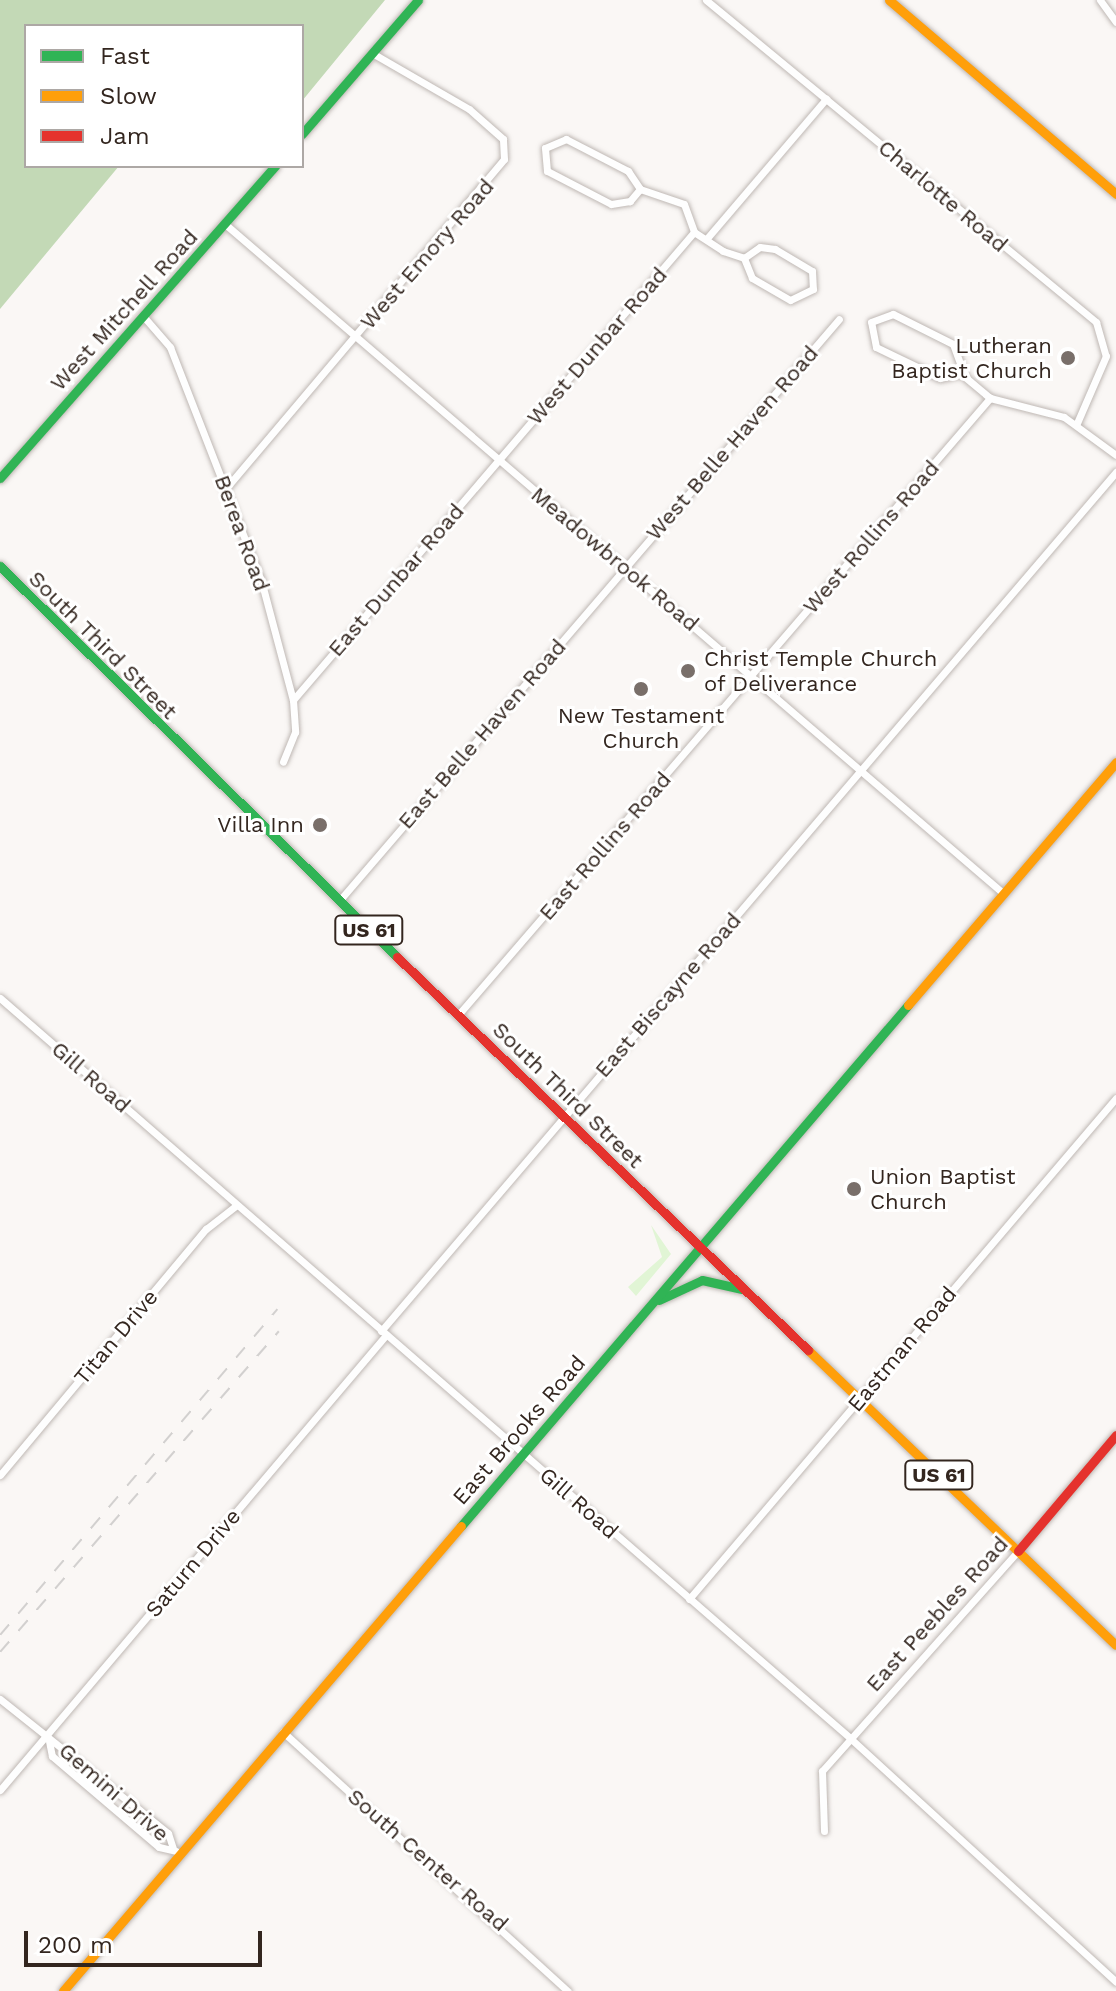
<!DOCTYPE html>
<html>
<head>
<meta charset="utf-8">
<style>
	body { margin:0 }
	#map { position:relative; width:1116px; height:1991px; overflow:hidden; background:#faf7f5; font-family:"Work Sans",sans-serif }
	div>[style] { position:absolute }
	.green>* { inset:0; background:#e1f5d5 }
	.forest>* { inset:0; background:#c3d9b6 }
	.roads { filter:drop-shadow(0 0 2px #bfb8b4) drop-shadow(0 0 2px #bfb8b4) }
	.street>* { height:7px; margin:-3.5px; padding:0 3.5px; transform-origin:3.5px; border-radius:3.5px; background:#fefefe }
	.fast>* { height:9px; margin:-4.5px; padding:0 4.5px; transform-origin:4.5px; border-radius:4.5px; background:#30b455 }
	.slow>* { height:9px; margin:-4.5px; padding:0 4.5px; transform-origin:4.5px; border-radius:4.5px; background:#ff9f0a }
	.jam>* { height:9px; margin:-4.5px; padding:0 4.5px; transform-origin:4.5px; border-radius:4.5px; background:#e5322d }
	.rail>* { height:2px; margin-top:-1px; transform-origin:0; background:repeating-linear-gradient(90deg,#d2d0cf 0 14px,transparent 0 28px) }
	.dots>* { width:22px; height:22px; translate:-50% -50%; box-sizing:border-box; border:4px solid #fff; border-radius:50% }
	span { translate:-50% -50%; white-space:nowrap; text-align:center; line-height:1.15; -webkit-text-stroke:6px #fff; paint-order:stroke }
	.shield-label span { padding:2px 6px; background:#fff; border:2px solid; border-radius:6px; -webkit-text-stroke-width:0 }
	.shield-label { font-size:20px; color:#33261f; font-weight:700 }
	.street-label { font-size:22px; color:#33261f }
	.poi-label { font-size:22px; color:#33261f }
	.right { translate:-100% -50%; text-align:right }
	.left { translate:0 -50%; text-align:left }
	.legend { position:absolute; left:24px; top:24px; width:280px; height:144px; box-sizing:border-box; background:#fff; border:2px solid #ada8a5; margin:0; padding:10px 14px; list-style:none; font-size:24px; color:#33261f }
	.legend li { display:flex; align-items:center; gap:16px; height:40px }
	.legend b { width:40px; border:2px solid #ada8a5 }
	.scale { position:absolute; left:24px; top:1931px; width:238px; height:36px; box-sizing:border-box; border:4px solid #33261f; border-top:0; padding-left:10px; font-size:24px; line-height:28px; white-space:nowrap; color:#33261f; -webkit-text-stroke:6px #fff; paint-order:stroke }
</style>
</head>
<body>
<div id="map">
	<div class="green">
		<i style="clip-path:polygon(651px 1225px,671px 1254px,636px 1296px,628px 1287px,662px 1257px)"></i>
	</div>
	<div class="forest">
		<i style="clip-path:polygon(0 0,385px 0,302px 101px,302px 26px,26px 26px,26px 166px,119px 166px,0 309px)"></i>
	</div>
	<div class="roads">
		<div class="street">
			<i style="left:706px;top:0;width:506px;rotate:39.54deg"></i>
			<i style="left:1096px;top:322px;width:35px;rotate:74deg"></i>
			<i style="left:1106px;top:356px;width:73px;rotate:113.4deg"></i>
			<i style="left:1100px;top:0;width:27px;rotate:54deg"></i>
			<i style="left:640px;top:189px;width:16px;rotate:130deg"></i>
			<i style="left:630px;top:201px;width:19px;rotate:171deg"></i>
			<i style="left:611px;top:204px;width:72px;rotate:-152.7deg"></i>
			<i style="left:547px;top:171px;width:23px;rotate:-95deg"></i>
			<i style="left:545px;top:148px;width:23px;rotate:-23deg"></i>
			<i style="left:566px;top:139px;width:70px;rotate:27.3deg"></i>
			<i style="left:628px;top:171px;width:22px;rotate:56deg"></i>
			<i style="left:640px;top:189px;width:46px;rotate:18.8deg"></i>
			<i style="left:684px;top:204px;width:30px;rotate:70deg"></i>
			<i style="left:694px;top:232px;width:35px;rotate:33deg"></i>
			<i style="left:723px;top:251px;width:22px;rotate:18deg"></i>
			<i style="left:744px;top:258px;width:19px;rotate:-35deg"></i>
			<i style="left:760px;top:247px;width:15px;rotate:8deg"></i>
			<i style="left:775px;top:249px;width:43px;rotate:30.7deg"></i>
			<i style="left:812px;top:271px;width:18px;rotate:87deg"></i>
			<i style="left:813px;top:289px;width:25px;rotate:154deg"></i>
			<i style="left:790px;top:300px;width:44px;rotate:-149.9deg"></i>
			<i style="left:752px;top:278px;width:22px;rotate:-112deg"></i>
			<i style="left:225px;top:224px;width:1027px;rotate:40.7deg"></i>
			<i style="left:708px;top:237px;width:182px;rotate:-49.5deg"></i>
			<i style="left:144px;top:317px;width:40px;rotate:49deg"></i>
			<i style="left:170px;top:347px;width:250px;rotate:68.7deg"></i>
			<i style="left:261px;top:580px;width:124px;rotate:75.1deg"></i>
			<i style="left:293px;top:700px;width:32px;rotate:86deg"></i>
			<i style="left:295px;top:732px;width:32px;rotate:112deg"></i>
			<i style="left:963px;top:373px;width:24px;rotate:168deg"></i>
			<i style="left:940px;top:378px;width:71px;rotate:-154.2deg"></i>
			<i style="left:876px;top:347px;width:25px;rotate:-101deg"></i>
			<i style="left:871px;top:322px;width:23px;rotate:-20deg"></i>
			<i style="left:893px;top:314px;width:67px;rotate:26.6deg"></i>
			<i style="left:953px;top:344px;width:35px;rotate:70deg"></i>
			<i style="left:965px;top:377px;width:33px;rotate:40deg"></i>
			<i style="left:990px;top:398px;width:76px;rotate:14.4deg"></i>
			<i style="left:1064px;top:417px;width:64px;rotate:36.2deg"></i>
			<i style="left:227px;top:487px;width:429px;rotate:-49.8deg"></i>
			<i style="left:504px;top:159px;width:20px;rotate:-93deg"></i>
			<i style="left:503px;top:139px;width:45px;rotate:-138.6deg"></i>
			<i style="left:469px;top:109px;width:112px;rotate:-150deg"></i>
			<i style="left:293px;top:700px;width:616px;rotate:-49.41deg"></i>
			<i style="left:339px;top:901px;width:767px;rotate:-49.33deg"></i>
			<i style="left:0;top:998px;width:1127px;rotate:41.04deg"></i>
			<i style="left:850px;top:1738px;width:361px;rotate:42.5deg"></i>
			<i style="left:458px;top:1015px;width:815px;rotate:-49.23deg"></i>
			<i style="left:381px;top:1331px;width:1131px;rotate:-49.45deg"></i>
			<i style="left:0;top:1475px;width:321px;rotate:-50.1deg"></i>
			<i style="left:206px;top:1229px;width:39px;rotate:-38deg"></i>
			<i style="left:689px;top:1599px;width:658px;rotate:-49.56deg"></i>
			<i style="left:0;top:1699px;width:215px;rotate:38.6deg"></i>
			<i style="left:168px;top:1833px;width:16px;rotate:72deg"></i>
			<i style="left:283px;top:1732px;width:385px;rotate:42.3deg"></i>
			<i style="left:49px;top:1741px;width:15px;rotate:79deg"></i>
			<i style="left:52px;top:1756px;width:140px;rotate:40.4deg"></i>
			<i style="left:159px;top:1847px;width:17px;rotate:13deg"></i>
			<i style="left:0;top:1790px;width:597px;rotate:-49.69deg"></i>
			<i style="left:824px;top:1831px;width:60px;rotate:-91.9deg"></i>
			<i style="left:822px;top:1771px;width:295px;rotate:-48.3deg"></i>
		</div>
		<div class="fast">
			<i style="left:302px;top:134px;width:177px;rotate:-49.1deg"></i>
			<i style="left:0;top:478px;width:416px;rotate:-48.6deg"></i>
			<i style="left:0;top:566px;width:557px;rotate:44.56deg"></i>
			<i style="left:659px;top:1300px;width:47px;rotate:-24.9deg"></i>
			<i style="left:702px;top:1280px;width:41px;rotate:12.7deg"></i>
			<i style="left:461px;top:1526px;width:686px;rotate:-49.37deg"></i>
		</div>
		<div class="slow">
			<i style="left:889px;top:0;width:299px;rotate:40.5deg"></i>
			<i style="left:908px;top:1005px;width:320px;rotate:-49.4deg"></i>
			<i style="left:808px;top:1350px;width:426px;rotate:43.8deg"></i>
			<i style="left:63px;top:1991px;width:612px;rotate:-49.44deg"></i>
		</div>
		<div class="jam">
			<i style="left:397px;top:957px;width:569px;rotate:43.72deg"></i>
			<i style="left:1018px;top:1551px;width:152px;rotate:-49.8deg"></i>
		</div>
	</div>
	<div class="rail">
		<i style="left:0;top:1635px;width:428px;rotate:-49.6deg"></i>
		<i style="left:0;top:1652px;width:425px;rotate:-49deg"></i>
	</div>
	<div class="dots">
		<i style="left:1068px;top:358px;background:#796f6a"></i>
		<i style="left:688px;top:671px;background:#796f6a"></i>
		<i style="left:641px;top:689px;background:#796f6a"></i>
		<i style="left:320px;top:825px;background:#796f6a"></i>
		<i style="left:854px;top:1189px;background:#796f6a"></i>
	</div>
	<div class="shield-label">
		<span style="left:369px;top:930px">US 61</span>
		<span style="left:939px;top:1475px">US 61</span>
	</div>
	<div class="street-label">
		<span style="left:943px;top:196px;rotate:40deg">Charlotte Road</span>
		<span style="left:427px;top:254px;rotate:-49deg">West Emory Road</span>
		<span style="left:124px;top:310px;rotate:-48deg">West Mitchell Road</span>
		<span style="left:597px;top:346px;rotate:-49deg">West Dunbar Road</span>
		<span style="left:732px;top:443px;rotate:-49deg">West Belle Haven Road</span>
		<span style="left:242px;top:533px;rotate:70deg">Berea Road</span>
		<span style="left:871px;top:537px;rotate:-49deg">West Rollins Road</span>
		<span style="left:615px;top:559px;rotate:40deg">Meadowbrook Road</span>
		<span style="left:396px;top:580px;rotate:-49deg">East Dunbar Road</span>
		<span style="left:103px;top:645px;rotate:45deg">South Third Street</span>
		<span style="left:482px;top:734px;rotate:-49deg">East Belle Haven Road</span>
		<span style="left:605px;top:846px;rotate:-49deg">East Rollins Road</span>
		<span style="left:668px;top:995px;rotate:-49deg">East Biscayne Road</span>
		<span style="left:91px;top:1077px;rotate:41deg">Gill Road</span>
		<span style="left:568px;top:1095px;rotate:44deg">South Third Street</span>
		<span style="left:116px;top:1337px;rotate:-50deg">Titan Drive</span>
		<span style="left:902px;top:1349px;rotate:-50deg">Eastman Road</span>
		<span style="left:519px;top:1430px;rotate:-49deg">East Brooks Road</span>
		<span style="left:579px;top:1503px;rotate:41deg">Gill Road</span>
		<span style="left:193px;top:1563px;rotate:-50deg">Saturn Drive</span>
		<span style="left:937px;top:1614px;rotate:-48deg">East Peebles Road</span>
		<span style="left:114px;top:1792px;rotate:41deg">Gemini Drive</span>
		<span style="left:428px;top:1860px;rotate:41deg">South Center Road</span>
	</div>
	<div class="poi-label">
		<span class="right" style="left:1052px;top:358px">Lutheran<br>Baptist Church</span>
		<span class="left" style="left:704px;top:671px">Christ Temple Church<br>of Deliverance</span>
		<span style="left:641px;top:728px">New Testament<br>Church</span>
		<span class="right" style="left:304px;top:825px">Villa Inn</span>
		<span class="left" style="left:870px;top:1189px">Union Baptist<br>Church</span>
	</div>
	<ul class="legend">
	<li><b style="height:10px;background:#30b455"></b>Fast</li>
	<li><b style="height:10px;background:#ff9f0a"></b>Slow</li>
	<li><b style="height:10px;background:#e5322d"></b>Jam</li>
	</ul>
	<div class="scale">200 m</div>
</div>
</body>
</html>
